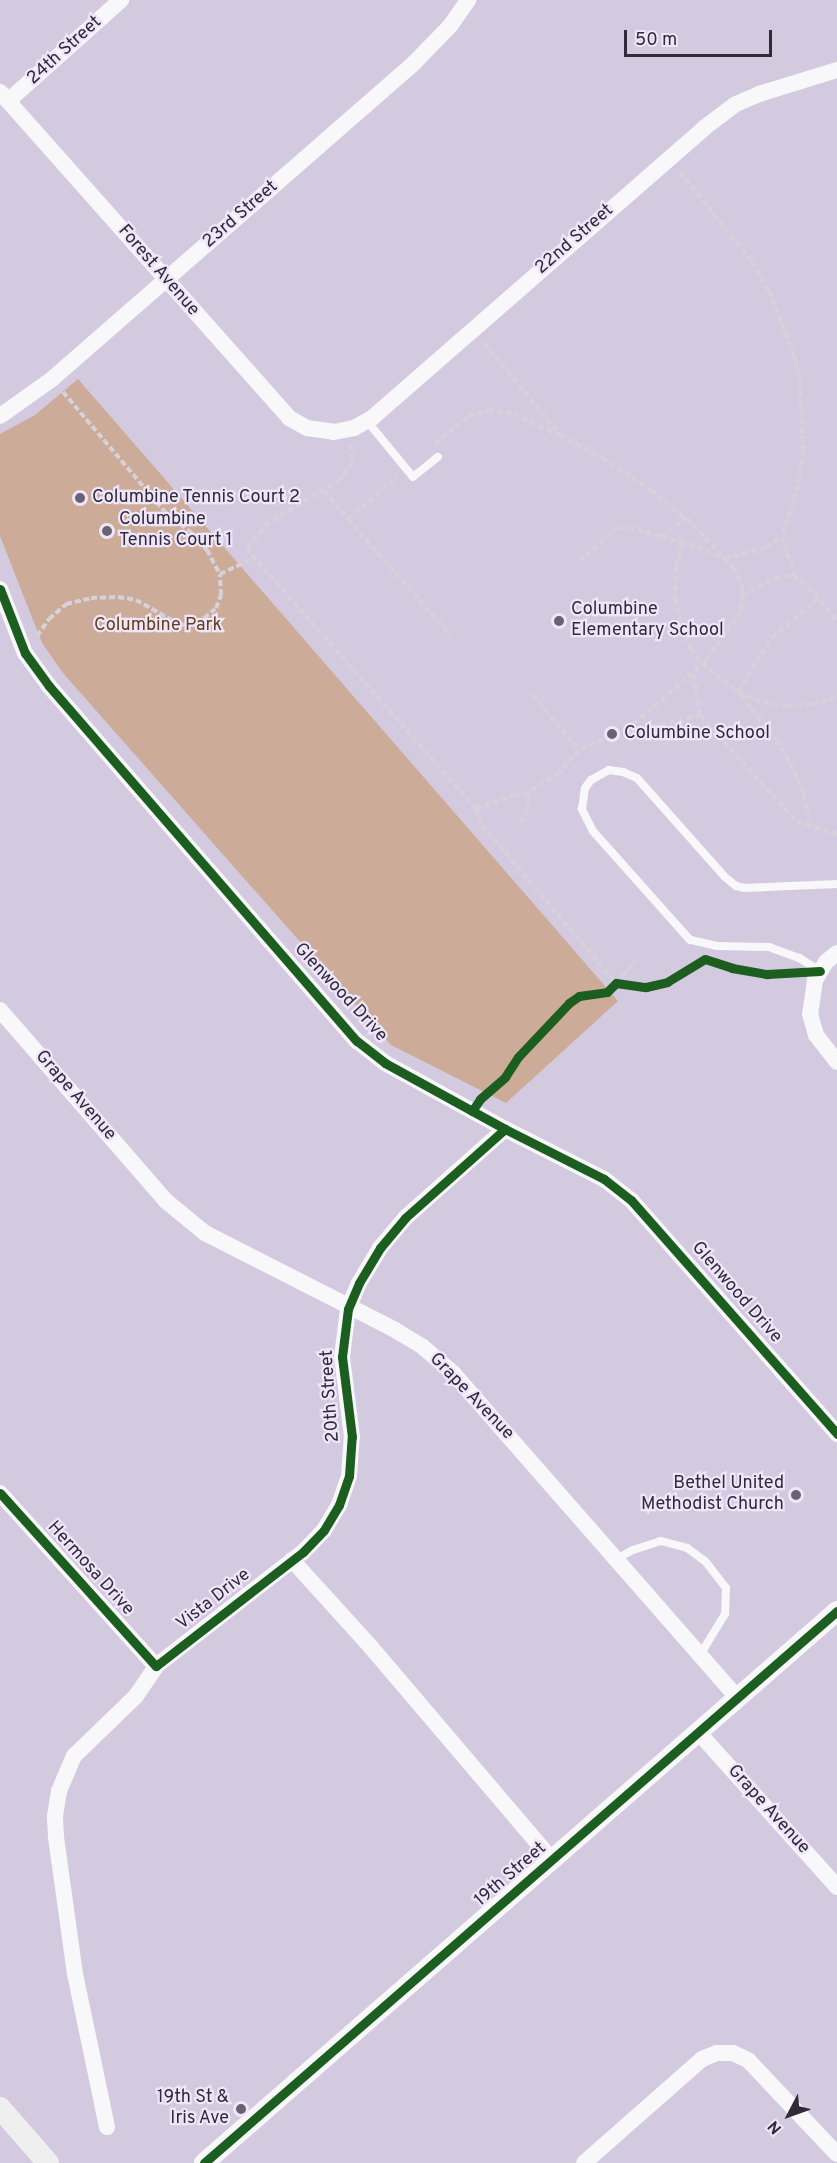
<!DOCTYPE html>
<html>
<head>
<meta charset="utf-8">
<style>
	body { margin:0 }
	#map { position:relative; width:837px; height:2163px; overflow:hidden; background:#d3cae0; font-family:Overpass,sans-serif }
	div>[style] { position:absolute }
	.green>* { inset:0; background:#ccab98 }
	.path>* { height:4px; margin-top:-2px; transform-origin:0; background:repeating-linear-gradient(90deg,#d6d2da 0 6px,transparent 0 9px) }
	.service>* { height:8px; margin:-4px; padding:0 4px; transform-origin:4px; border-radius:4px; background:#f8f7fa }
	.minor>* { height:16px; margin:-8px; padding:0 8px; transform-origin:8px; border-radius:8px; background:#f8f7fa }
	.tertiary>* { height:20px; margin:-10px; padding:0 10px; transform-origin:10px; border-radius:10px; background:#f8f7fa }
	.secondary>* { height:22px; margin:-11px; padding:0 11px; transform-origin:11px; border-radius:11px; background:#f0eff0 }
	.cycleway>* { height:9px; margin:-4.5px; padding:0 4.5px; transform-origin:4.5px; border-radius:4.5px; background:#1b5e20 }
	.dots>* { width:16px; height:16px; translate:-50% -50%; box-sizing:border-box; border:3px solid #efe6fb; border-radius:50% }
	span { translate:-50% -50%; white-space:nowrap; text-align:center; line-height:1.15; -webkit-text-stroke:4.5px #efe6fb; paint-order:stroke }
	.street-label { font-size:18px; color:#302a39 }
	.poi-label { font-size:18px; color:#302a39 }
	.left { translate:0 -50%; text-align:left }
	.right { translate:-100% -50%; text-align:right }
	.park-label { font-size:18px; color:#63401b }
	.north { position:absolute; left:759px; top:2085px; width:60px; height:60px; -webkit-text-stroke:4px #efe6fb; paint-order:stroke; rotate:229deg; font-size:16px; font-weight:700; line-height:24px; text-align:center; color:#302a39 }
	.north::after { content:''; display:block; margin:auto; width:21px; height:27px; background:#302a39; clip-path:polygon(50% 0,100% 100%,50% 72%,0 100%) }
	.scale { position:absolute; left:624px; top:30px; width:148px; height:27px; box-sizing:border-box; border:3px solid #302a39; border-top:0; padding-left:8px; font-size:18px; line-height:21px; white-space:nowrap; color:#302a39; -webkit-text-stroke:4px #efe6fb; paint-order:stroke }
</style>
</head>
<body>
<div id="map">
	<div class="green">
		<i style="clip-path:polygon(78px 379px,618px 1001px,506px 1103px,391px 1045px,63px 673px,42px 643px,0 536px,0 434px,35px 415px)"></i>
	</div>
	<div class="path">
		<i style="left:680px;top:172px;width:115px;rotate:51.3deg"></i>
		<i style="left:752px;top:262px;width:34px;rotate:60deg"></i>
		<i style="left:769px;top:291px;width:69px;rotate:68.7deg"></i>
		<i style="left:794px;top:355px;width:28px;rotate:77deg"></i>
		<i style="left:800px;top:382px;width:68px;rotate:87.5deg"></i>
		<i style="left:803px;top:450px;width:35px;rotate:98deg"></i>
		<i style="left:798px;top:485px;width:54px;rotate:107.1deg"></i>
		<i style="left:782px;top:537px;width:40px;rotate:72deg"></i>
		<i style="left:484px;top:343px;width:119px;rotate:50.4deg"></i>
		<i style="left:560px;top:435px;width:48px;rotate:28.7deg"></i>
		<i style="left:602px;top:458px;width:59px;rotate:33.1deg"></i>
		<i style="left:651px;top:490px;width:55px;rotate:39.8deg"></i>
		<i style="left:693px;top:525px;width:59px;rotate:46.4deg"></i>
		<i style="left:734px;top:568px;width:19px;rotate:65deg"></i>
		<i style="left:742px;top:585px;width:26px;rotate:92deg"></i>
		<i style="left:741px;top:611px;width:61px;rotate:125deg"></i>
		<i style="left:706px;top:661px;width:103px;rotate:138.9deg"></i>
		<i style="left:628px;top:729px;width:53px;rotate:156.8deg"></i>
		<i style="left:579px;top:750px;width:30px;rotate:131deg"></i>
		<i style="left:559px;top:773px;width:36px;rotate:148deg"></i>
		<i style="left:63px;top:392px;width:159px;rotate:49.6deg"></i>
		<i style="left:166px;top:513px;width:33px;rotate:38deg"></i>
		<i style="left:192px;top:533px;width:23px;rotate:49deg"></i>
		<i style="left:207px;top:550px;width:27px;rotate:62deg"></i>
		<i style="left:435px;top:444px;width:43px;rotate:-40.3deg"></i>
		<i style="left:468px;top:416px;width:21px;rotate:-17deg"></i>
		<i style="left:488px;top:410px;width:26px;rotate:9deg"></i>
		<i style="left:514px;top:414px;width:50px;rotate:25deg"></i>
		<i style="left:350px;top:445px;width:17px;rotate:80deg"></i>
		<i style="left:353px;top:462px;width:22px;rotate:126deg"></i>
		<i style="left:340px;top:480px;width:82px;rotate:149.4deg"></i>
		<i style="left:269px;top:522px;width:35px;rotate:131deg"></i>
		<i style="left:246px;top:548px;width:348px;rotate:48.6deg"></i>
		<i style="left:476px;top:809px;width:40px;rotate:-20.2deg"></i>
		<i style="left:514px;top:795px;width:15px;rotate:-11deg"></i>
		<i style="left:529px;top:792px;width:18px;rotate:93deg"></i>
		<i style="left:528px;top:810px;width:17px;rotate:123deg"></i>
		<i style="left:324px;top:490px;width:38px;rotate:50deg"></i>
		<i style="left:348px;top:519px;width:66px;rotate:-40.7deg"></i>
		<i style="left:348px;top:519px;width:156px;rotate:48.6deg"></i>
		<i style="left:661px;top:537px;width:29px;rotate:14deg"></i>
		<i style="left:689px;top:544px;width:39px;rotate:23deg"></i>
		<i style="left:725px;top:559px;width:43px;rotate:-16.3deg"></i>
		<i style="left:766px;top:547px;width:19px;rotate:-32deg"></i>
		<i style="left:682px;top:543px;width:25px;rotate:104deg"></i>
		<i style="left:676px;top:567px;width:32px;rotate:92deg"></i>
		<i style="left:675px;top:599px;width:29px;rotate:76deg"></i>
		<i style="left:682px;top:627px;width:24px;rotate:68deg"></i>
		<i style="left:691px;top:649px;width:19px;rotate:54deg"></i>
		<i style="left:702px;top:664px;width:46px;rotate:37.9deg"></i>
		<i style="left:738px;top:692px;width:27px;rotate:22deg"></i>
		<i style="left:763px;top:702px;width:24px;rotate:9deg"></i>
		<i style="left:787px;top:706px;width:25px;rotate:-5deg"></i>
		<i style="left:812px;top:704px;width:26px;rotate:-13deg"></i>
		<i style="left:579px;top:561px;width:52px;rotate:-40.4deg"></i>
		<i style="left:619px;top:527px;width:18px;rotate:6deg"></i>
		<i style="left:637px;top:529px;width:25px;rotate:18deg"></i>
		<i style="left:661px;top:537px;width:31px;rotate:-38deg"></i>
		<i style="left:742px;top:596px;width:38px;rotate:-29deg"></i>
		<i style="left:775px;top:578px;width:19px;rotate:-9deg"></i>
		<i style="left:794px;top:575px;width:28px;rotate:42deg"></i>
		<i style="left:815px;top:594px;width:35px;rotate:51deg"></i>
		<i style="left:37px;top:636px;width:21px;rotate:-55deg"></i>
		<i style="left:49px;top:619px;width:23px;rotate:-41deg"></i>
		<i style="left:66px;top:604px;width:26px;rotate:-13deg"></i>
		<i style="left:91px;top:598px;width:27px;rotate:-2deg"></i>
		<i style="left:118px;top:597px;width:18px;rotate:9deg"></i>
		<i style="left:136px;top:600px;width:51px;rotate:29.1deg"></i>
		<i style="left:181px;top:625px;width:16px;rotate:-4deg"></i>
		<i style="left:197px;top:624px;width:25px;rotate:-40deg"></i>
		<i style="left:216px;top:608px;width:14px;rotate:-69deg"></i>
		<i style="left:221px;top:595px;width:21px;rotate:-93deg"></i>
		<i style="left:220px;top:574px;width:38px;rotate:-25deg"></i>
		<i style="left:693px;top:673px;width:43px;rotate:80.5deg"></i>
		<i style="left:700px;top:715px;width:144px;rotate:47.8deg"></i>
		<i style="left:797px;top:822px;width:42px;rotate:16.7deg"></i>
		<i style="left:533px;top:695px;width:72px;rotate:50.1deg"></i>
		<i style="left:625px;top:733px;width:77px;rotate:-13.5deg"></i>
		<i style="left:476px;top:809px;width:17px;rotate:69deg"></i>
		<i style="left:482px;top:825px;width:207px;rotate:49.7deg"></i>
		<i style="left:616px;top:983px;width:30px;rotate:-49deg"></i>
		<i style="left:810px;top:826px;width:33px;rotate:-101deg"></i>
		<i style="left:804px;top:794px;width:27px;rotate:-114deg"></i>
		<i style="left:793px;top:769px;width:31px;rotate:-119deg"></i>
		<i style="left:778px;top:742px;width:64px;rotate:-128.7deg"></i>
		<i style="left:738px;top:692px;width:65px;rotate:-58.3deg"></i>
		<i style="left:772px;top:637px;width:60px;rotate:-39deg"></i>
	</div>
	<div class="service">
		<i style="left:367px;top:421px;width:72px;rotate:50.6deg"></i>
		<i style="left:413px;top:477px;width:32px;rotate:-39deg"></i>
		<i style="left:820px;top:971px;width:25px;rotate:-148deg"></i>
		<i style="left:799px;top:958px;width:32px;rotate:-160deg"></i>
		<i style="left:769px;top:947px;width:52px;rotate:-178.9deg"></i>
		<i style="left:717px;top:946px;width:28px;rotate:-167deg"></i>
		<i style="left:690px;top:940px;width:146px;rotate:-131.7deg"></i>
		<i style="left:593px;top:831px;width:25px;rotate:-117deg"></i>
		<i style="left:582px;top:809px;width:21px;rotate:-82deg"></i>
		<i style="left:585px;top:788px;width:10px;rotate:-53deg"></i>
		<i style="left:591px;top:780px;width:21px;rotate:-29deg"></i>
		<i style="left:609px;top:770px;width:14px;rotate:8deg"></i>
		<i style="left:623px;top:772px;width:15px;rotate:23deg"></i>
		<i style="left:637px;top:778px;width:132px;rotate:48.4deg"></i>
		<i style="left:725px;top:877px;width:14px;rotate:39deg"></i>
		<i style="left:736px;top:886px;width:8px;rotate:14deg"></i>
		<i style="left:744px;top:888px;width:93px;rotate:-2.5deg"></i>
		<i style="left:616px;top:1559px;width:19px;rotate:-28deg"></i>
		<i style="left:633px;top:1550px;width:29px;rotate:-18deg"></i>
		<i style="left:661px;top:1541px;width:27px;rotate:15deg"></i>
		<i style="left:687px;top:1548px;width:22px;rotate:36deg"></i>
		<i style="left:705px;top:1561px;width:34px;rotate:52deg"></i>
		<i style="left:726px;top:1588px;width:26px;rotate:92deg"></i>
		<i style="left:725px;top:1614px;width:48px;rotate:121.4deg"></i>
	</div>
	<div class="minor">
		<i style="left:0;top:92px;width:436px;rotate:48.4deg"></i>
		<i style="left:289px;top:418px;width:21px;rotate:29deg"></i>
		<i style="left:307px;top:428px;width:27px;rotate:8deg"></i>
		<i style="left:334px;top:432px;width:20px;rotate:-11deg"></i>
		<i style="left:354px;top:428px;width:21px;rotate:-29deg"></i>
		<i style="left:372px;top:418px;width:441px;rotate:-41.1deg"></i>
		<i style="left:704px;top:128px;width:40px;rotate:-37deg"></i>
		<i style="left:736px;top:104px;width:25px;rotate:-23deg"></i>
		<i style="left:759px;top:94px;width:82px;rotate:-17.1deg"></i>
		<i style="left:8px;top:101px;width:152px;rotate:-41.8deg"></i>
		<i style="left:0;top:416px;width:64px;rotate:-35.4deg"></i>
		<i style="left:52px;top:379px;width:481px;rotate:-41.1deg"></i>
		<i style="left:414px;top:63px;width:52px;rotate:-45.8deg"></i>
		<i style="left:450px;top:26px;width:32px;rotate:-55deg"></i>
		<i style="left:0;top:589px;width:69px;rotate:68.7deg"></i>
		<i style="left:25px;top:653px;width:41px;rotate:54deg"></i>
		<i style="left:49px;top:686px;width:470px;rotate:49.1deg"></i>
		<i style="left:357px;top:1041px;width:36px;rotate:38deg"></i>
		<i style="left:385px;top:1063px;width:137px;rotate:28.8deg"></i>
		<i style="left:505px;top:1129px;width:111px;rotate:26.8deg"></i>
		<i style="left:604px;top:1179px;width:34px;rotate:38deg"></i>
		<i style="left:631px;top:1200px;width:312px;rotate:48.6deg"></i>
		<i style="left:837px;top:953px;width:14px;rotate:141deg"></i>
		<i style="left:826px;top:962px;width:21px;rotate:121deg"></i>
		<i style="left:815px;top:980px;width:34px;rotate:98deg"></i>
		<i style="left:810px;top:1014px;width:22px;rotate:74deg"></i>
		<i style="left:816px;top:1035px;width:34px;rotate:52deg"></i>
		<i style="left:0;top:1010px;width:253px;rotate:49deg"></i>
		<i style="left:166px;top:1201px;width:50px;rotate:39.4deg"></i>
		<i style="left:205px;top:1233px;width:213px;rotate:27deg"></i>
		<i style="left:395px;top:1330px;width:33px;rotate:31deg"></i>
		<i style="left:423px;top:1347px;width:40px;rotate:41deg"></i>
		<i style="left:453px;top:1373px;width:432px;rotate:48.8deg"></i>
		<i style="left:0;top:1493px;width:233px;rotate:48deg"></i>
		<i style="left:292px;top:1560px;width:116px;rotate:47.8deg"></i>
		<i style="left:370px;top:1646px;width:282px;rotate:49.6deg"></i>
		<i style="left:699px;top:1733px;width:207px;rotate:48.1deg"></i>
		<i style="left:107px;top:2127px;width:156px;rotate:-101.8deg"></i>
		<i style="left:75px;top:1974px;width:138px;rotate:-97.9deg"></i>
		<i style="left:56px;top:1837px;width:21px;rotate:-93deg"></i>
		<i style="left:55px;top:1816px;width:25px;rotate:-81deg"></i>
		<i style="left:59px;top:1791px;width:38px;rotate:-67deg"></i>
		<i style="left:74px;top:1756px;width:86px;rotate:-44.1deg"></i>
		<i style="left:136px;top:1696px;width:36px;rotate:-56deg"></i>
		<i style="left:156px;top:1666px;width:186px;rotate:-37.8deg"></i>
		<i style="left:303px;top:1552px;width:30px;rotate:-46deg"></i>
		<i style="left:324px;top:1530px;width:29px;rotate:-59deg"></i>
		<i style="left:339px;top:1505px;width:31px;rotate:-71deg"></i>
		<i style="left:349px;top:1476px;width:39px;rotate:-86deg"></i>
		<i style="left:352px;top:1437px;width:81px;rotate:-97.1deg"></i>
		<i style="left:342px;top:1357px;width:48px;rotate:-82.9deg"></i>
		<i style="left:348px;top:1309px;width:28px;rotate:-67deg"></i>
		<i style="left:359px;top:1283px;width:41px;rotate:-59deg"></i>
		<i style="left:380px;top:1248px;width:39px;rotate:-50deg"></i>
		<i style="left:405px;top:1218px;width:134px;rotate:-41.7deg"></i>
		<i style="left:584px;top:2163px;width:157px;rotate:-41.4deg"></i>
		<i style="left:702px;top:2059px;width:16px;rotate:-22deg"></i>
		<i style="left:717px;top:2053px;width:16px"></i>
		<i style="left:733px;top:2053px;width:17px;rotate:25deg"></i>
		<i style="left:748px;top:2060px;width:129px;rotate:46.6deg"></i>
	</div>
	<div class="tertiary">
		<i style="left:204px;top:2163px;width:840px;rotate:-41.09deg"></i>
	</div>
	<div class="secondary">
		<i style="left:0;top:2108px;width:73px;rotate:48.9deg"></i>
	</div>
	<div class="cycleway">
		<i style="left:0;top:589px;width:69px;rotate:68.7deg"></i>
		<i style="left:25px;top:653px;width:41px;rotate:54deg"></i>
		<i style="left:49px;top:686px;width:470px;rotate:49.1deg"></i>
		<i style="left:357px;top:1041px;width:36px;rotate:38deg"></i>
		<i style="left:385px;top:1063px;width:137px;rotate:28.8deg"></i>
		<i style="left:505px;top:1129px;width:111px;rotate:26.8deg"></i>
		<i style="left:604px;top:1179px;width:34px;rotate:38deg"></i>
		<i style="left:631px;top:1200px;width:312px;rotate:48.6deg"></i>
		<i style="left:472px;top:1111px;width:14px;rotate:-56deg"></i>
		<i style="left:480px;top:1099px;width:33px;rotate:-41deg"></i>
		<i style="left:505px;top:1077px;width:24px;rotate:-57deg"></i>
		<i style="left:518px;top:1057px;width:74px;rotate:-46.6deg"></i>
		<i style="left:569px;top:1003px;width:12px;rotate:-35deg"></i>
		<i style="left:579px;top:996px;width:28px;rotate:-8deg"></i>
		<i style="left:607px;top:992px;width:13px;rotate:-45deg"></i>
		<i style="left:616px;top:983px;width:30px;rotate:8deg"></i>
		<i style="left:646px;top:987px;width:22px;rotate:-13deg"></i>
		<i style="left:667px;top:982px;width:44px;rotate:-31.2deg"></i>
		<i style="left:705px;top:959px;width:28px;rotate:18deg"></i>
		<i style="left:732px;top:968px;width:36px;rotate:10deg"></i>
		<i style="left:767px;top:974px;width:53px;rotate:-3.2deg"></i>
		<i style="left:0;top:1493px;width:233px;rotate:48deg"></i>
		<i style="left:156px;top:1666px;width:186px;rotate:-37.8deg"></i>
		<i style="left:303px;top:1552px;width:30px;rotate:-46deg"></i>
		<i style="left:324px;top:1530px;width:29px;rotate:-59deg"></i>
		<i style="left:339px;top:1505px;width:31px;rotate:-71deg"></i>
		<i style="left:349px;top:1476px;width:39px;rotate:-86deg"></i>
		<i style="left:352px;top:1437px;width:81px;rotate:-97.1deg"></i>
		<i style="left:342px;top:1357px;width:48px;rotate:-82.9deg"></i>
		<i style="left:348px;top:1309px;width:28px;rotate:-67deg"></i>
		<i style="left:359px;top:1283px;width:41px;rotate:-59deg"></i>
		<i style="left:380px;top:1248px;width:39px;rotate:-50deg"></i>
		<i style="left:405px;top:1218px;width:134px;rotate:-41.7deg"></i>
		<i style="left:204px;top:2163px;width:840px;rotate:-41.09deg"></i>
	</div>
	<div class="dots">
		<i style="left:80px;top:498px;background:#696273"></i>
		<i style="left:107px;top:531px;background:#696273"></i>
		<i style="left:559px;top:621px;background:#696273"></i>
		<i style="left:612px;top:734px;background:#696273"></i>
		<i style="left:796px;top:1495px;background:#696273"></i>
		<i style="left:241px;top:2109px;background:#696273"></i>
	</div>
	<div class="street-label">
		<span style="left:65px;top:51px;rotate:-42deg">24th Street</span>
		<span style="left:241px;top:215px;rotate:-41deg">23rd Street</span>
		<span style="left:575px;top:240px;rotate:-41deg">22nd Street</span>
		<span style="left:158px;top:271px;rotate:49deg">Forest Avenue</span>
		<span style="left:340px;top:993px;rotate:47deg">Glenwood Drive</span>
		<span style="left:75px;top:1096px;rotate:49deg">Grape Avenue</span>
		<span style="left:736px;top:1293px;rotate:49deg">Glenwood Drive</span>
		<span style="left:331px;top:1396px;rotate:-94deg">20th Street</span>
		<span style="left:471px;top:1397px;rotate:46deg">Grape Avenue</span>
		<span style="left:90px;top:1569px;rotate:48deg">Hermosa Drive</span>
		<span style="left:214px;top:1600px;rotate:-38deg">Vista Drive</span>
		<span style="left:768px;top:1810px;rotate:48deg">Grape Avenue</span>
		<span style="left:511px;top:1875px;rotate:-41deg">19th Street</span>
	</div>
	<div class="poi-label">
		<span class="left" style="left:92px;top:498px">Columbine Tennis Court 2</span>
		<span class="left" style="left:119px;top:531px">Columbine<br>Tennis Court 1</span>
		<span class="left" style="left:571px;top:621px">Columbine<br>Elementary School</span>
		<span class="left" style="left:624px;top:734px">Columbine School</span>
		<span class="right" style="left:784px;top:1495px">Bethel United<br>Methodist Church</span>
		<span class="right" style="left:229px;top:2109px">19th St &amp;<br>Iris Ave</span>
	</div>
	<div class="park-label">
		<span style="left:158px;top:626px">Columbine Park</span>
	</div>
	<div class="north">N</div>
	<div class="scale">50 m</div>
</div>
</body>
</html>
